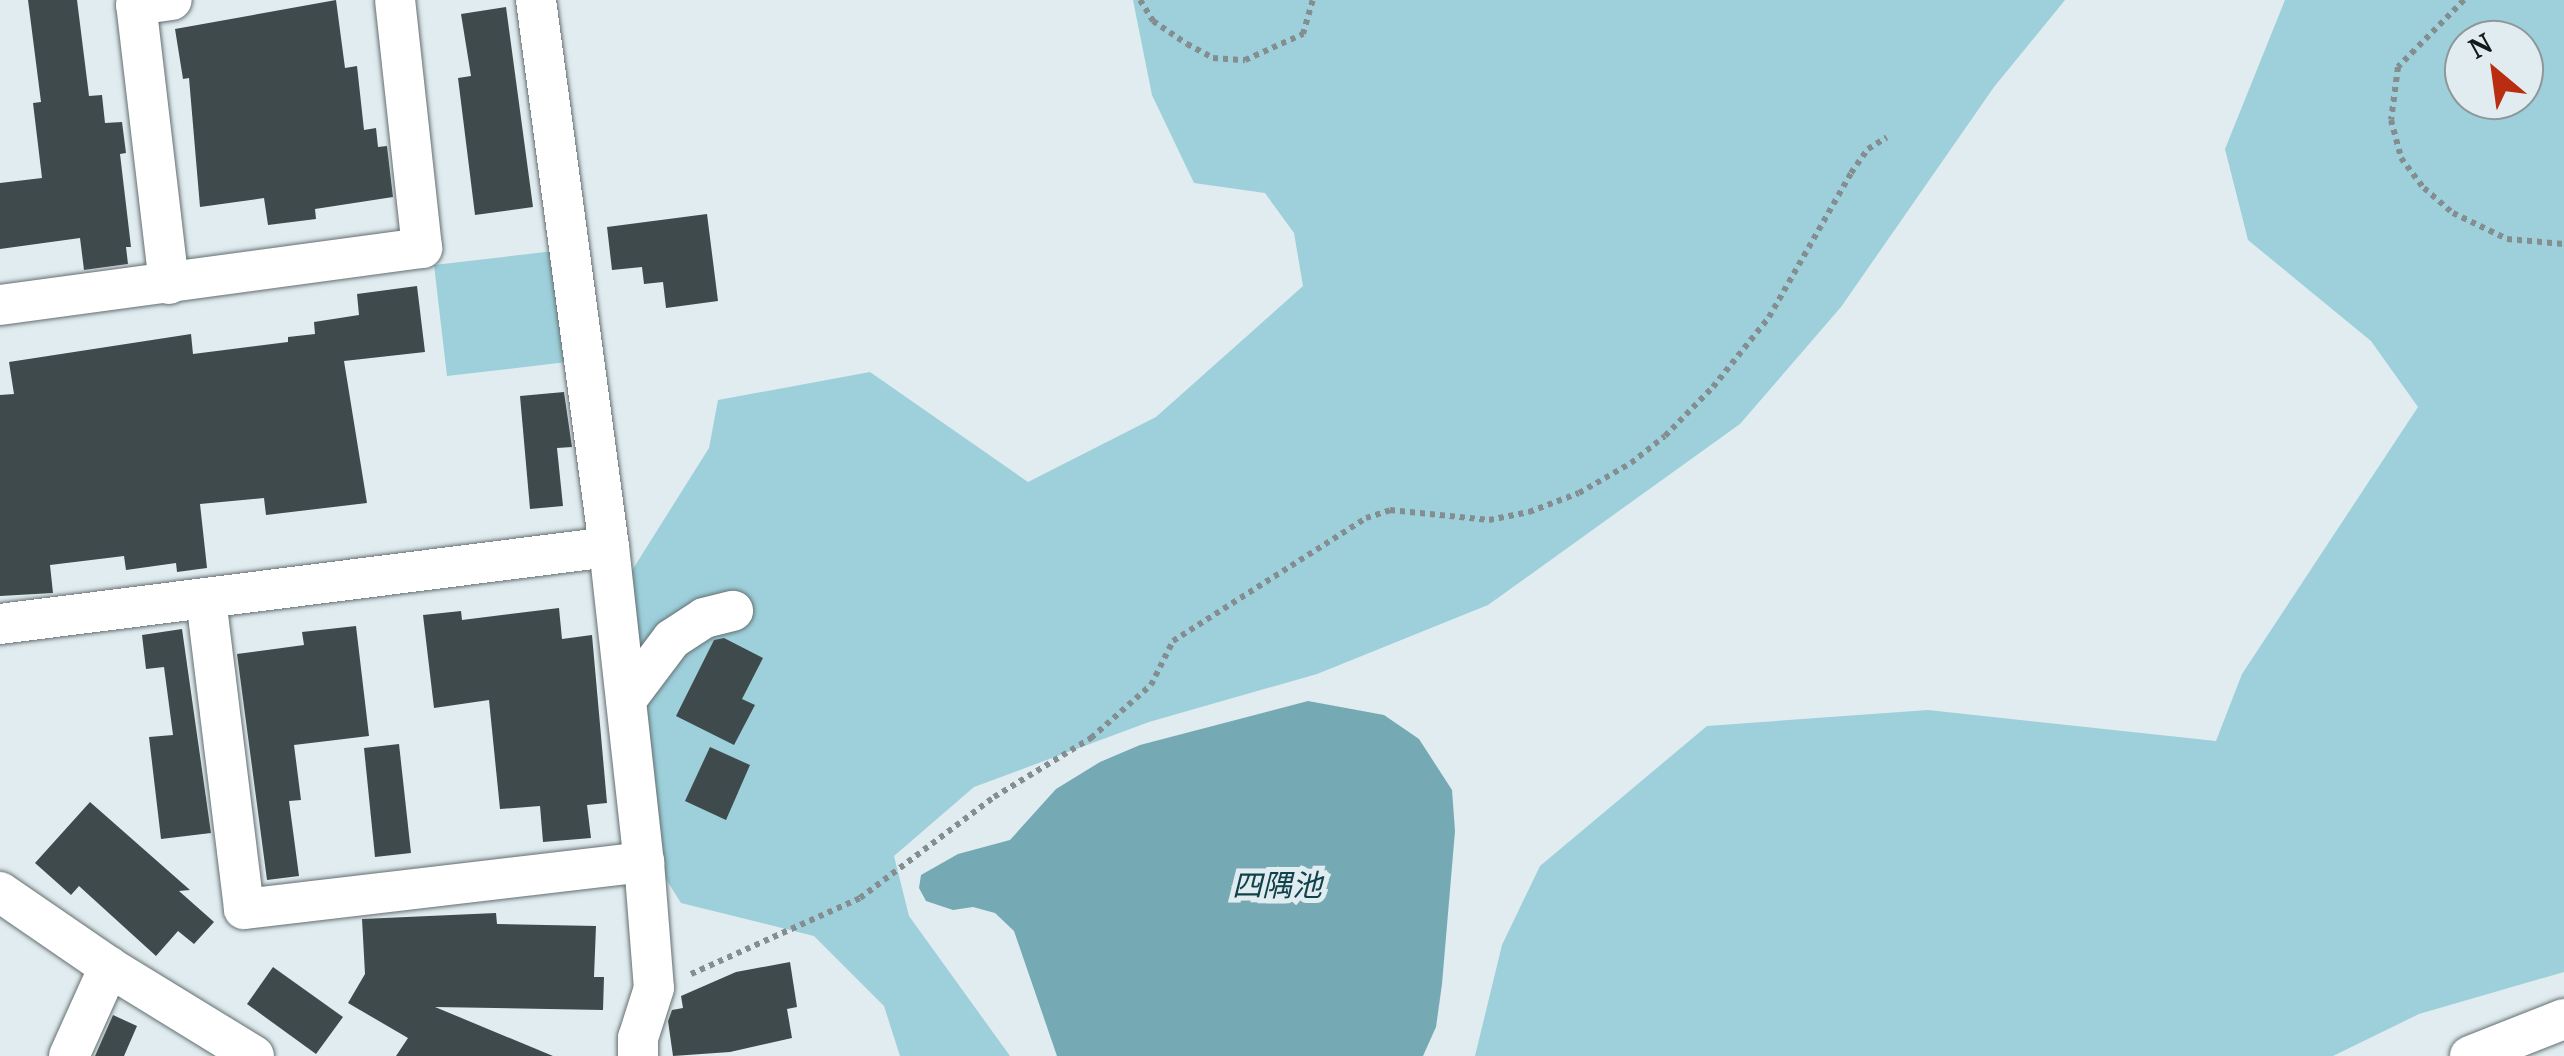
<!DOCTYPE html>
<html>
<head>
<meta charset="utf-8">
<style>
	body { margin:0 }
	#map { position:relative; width:2564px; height:1056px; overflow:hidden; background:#e0ecef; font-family:"PT Serif","Noto Sans JP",serif }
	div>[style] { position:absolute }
	.green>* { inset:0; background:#9dd0db }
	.water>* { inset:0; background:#75a9b4 }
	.building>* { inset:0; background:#3f4a4c }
	.path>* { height:6px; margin-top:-3px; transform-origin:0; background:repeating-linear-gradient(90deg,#848d8f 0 5px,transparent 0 10px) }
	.roads { filter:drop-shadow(0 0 2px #646f72) drop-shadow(0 0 2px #646f72) }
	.minor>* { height:40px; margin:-20px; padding:0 20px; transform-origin:20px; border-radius:20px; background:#fff }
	span { translate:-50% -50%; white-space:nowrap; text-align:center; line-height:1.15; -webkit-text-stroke:10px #e0ecef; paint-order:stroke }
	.water-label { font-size:30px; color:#11414a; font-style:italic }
	.north { position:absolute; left:2444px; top:20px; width:100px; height:100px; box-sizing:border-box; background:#e0ecef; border:2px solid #8e9799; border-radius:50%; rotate:331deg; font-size:28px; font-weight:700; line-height:40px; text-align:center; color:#131819 }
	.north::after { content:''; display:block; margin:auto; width:35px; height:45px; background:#b92e11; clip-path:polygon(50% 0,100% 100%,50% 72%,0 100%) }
</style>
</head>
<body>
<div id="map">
	<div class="green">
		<i style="clip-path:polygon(1133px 0,2065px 0,1994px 87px,1841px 307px,1740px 424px,1488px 605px,1317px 674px,1149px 722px,974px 787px,894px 856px,909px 916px,1010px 1056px,900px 1056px,884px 1006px,814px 936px,681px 903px,659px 868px,626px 580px,709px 448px,718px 400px,870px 372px,1028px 482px,1156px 417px,1303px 286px,1294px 233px,1265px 193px,1194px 183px,1152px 95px)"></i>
		<i style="clip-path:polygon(evenodd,2285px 0,2564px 0,2564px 972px,2419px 1014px,2333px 1056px,1475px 1056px,1502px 945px,1540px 866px,1707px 726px,1928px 710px,2216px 741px,2242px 674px,2418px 407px,2371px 341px,2248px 240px,2225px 149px,2285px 0,2464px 40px,2524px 40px,2524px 100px,2464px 100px,2464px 40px)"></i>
		<i style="clip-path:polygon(554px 251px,567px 362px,447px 376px,434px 265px)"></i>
	</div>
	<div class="water">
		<i style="clip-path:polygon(1308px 701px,1384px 715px,1419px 739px,1452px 790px,1455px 831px,1442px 984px,1436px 1027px,1423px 1056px,1057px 1056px,1014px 931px,995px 913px,973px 907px,953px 910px,926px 901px,919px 888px,921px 875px,958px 854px,1010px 840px,1056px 789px,1100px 762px,1140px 745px)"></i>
	</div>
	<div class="building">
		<i style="clip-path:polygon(28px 0,77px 0,89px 96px,102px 95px,105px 123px,122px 122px,126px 153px,120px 154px,131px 247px,126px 247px,128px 264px,84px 270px,80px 238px,0 249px,0 183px,42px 178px,33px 103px,41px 102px)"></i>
		<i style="clip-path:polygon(336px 0,345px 68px,357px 66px,364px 130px,376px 128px,378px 147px,387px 146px,393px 197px,315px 209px,316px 219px,268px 225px,264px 198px,200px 207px,189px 78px,183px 79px,175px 29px)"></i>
		<i style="clip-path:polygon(506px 7px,533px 207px,475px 215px,458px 78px,471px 76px,461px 14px)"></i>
		<i style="clip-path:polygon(707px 214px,718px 301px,666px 308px,663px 282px,644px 284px,642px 267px,612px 270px,607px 227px)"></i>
		<i style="clip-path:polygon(417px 286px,425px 352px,344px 361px,367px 503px,266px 515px,264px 498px,200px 504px,207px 568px,177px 572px,176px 563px,126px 570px,124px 556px,50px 565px,53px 593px,0 596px,0 395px,14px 394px,9px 362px,191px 334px,193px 354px,288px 342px,288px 337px,315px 334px,314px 322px,359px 315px,357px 294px)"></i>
		<i style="clip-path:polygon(564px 392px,572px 447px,557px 448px,563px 506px,530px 509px,520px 396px)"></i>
		<i style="clip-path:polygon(559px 608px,562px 639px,592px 635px,607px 803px,587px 805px,591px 838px,543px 842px,540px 806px,500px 809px,489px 700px,434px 708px,423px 615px,461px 611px,462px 620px)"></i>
		<i style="clip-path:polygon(356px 626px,369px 736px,294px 745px,301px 800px,289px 801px,299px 876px,267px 880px,237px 654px,304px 645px,302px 632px)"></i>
		<i style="clip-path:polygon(182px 629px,211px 833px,161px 839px,149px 737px,173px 735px,164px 667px,146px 669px,142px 635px)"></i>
		<i style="clip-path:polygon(724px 638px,763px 658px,742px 699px,755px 705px,734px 745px,676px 716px,714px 640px)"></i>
		<i style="clip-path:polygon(399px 744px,411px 853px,375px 857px,364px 748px)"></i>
		<i style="clip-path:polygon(710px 747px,750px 765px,726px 820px,685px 801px)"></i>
		<i style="clip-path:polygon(90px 802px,190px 890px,179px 891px,214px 922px,194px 944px,178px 931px,156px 956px,79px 886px,71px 895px,35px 863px)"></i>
		<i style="clip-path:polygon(496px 913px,497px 924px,596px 926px,594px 977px,604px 977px,603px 1010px,435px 1007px,553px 1056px,396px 1056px,408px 1038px,348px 1003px,365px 974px,362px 919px)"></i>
		<i style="clip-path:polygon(790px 962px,797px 1007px,787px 1009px,792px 1038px,730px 1052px,673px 1056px,668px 1021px,672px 1010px,683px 1008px,681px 996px,736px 972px)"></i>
		<i style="clip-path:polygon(273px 967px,343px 1017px,316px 1054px,247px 1004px)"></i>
		<i style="clip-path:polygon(113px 1015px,137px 1026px,124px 1056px,95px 1056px)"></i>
	</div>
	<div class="path">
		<i style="left:1140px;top:0;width:25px;rotate:58deg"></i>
		<i style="left:1153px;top:21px;width:41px;rotate:34.1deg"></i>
		<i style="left:1187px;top:44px;width:30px;rotate:28deg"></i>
		<i style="left:1213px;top:58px;width:32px;rotate:4deg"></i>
		<i style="left:1245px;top:60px;width:64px;rotate:-24.1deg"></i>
		<i style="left:1303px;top:34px;width:35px;rotate:-74deg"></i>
		<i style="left:2464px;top:0;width:94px;rotate:134.6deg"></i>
		<i style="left:2398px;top:67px;width:53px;rotate:97.5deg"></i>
		<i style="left:2391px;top:120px;width:39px;rotate:75deg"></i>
		<i style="left:2401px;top:158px;width:38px;rotate:53deg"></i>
		<i style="left:2424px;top:188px;width:38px;rotate:41deg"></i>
		<i style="left:2453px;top:213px;width:60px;rotate:25.7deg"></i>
		<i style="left:2507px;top:239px;width:57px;rotate:5deg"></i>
		<i style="left:691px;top:974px;width:185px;rotate:-24.2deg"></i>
		<i style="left:860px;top:898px;width:168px;rotate:-37deg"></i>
		<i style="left:994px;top:797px;width:114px;rotate:-31.3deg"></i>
		<i style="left:1091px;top:738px;width:80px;rotate:-41.5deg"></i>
		<i style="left:1151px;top:685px;width:49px;rotate:-63.4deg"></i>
		<i style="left:1173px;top:641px;width:229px;rotate:-32.5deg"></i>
		<i style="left:1366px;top:518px;width:25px;rotate:-18deg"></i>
		<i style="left:1390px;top:510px;width:100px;rotate:5.8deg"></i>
		<i style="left:1489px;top:520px;width:41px;rotate:-11.3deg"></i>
		<i style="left:1529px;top:512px;width:53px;rotate:-20.8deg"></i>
		<i style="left:1579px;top:493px;width:60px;rotate:-30deg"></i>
		<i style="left:1631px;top:463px;width:43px;rotate:-38.5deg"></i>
		<i style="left:1665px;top:436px;width:69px;rotate:-45.6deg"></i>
		<i style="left:1713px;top:387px;width:90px;rotate:-51.3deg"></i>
		<i style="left:1769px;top:317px;width:166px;rotate:-60.3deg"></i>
		<i style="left:1851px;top:173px;width:29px;rotate:-55deg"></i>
		<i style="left:1868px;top:149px;width:22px;rotate:-32deg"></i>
	</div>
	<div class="roads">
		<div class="minor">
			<i style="left:536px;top:0;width:552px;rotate:82.4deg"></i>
			<i style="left:609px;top:547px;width:317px;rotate:83.7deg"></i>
			<i style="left:644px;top:862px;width:126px;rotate:85.5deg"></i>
			<i style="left:654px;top:988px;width:52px;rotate:107.7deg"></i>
			<i style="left:638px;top:1038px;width:18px;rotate:90deg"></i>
			<i style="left:169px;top:284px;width:281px;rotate:-96.7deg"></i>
			<i style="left:136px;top:5px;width:36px;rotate:-8deg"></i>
			<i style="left:0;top:305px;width:426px;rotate:-7.7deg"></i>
			<i style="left:422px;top:248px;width:249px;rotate:-96.2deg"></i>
			<i style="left:206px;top:599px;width:312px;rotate:83deg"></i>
			<i style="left:244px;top:909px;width:403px;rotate:-6.7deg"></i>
			<i style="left:0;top:624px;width:614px;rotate:-7.21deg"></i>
			<i style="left:626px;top:700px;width:76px;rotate:-53deg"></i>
			<i style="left:672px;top:639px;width:38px;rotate:-33deg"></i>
			<i style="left:704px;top:618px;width:30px;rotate:-14deg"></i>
			<i style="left:0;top:892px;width:132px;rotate:34.5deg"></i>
			<i style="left:109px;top:967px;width:170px;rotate:31.5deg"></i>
			<i style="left:69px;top:1056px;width:98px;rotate:-65.8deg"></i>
			<i style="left:2470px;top:1056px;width:101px;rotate:-21.5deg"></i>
		</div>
	</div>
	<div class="water-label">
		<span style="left:1277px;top:885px">四隅池</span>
	</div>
	<div class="north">N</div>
</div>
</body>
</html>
